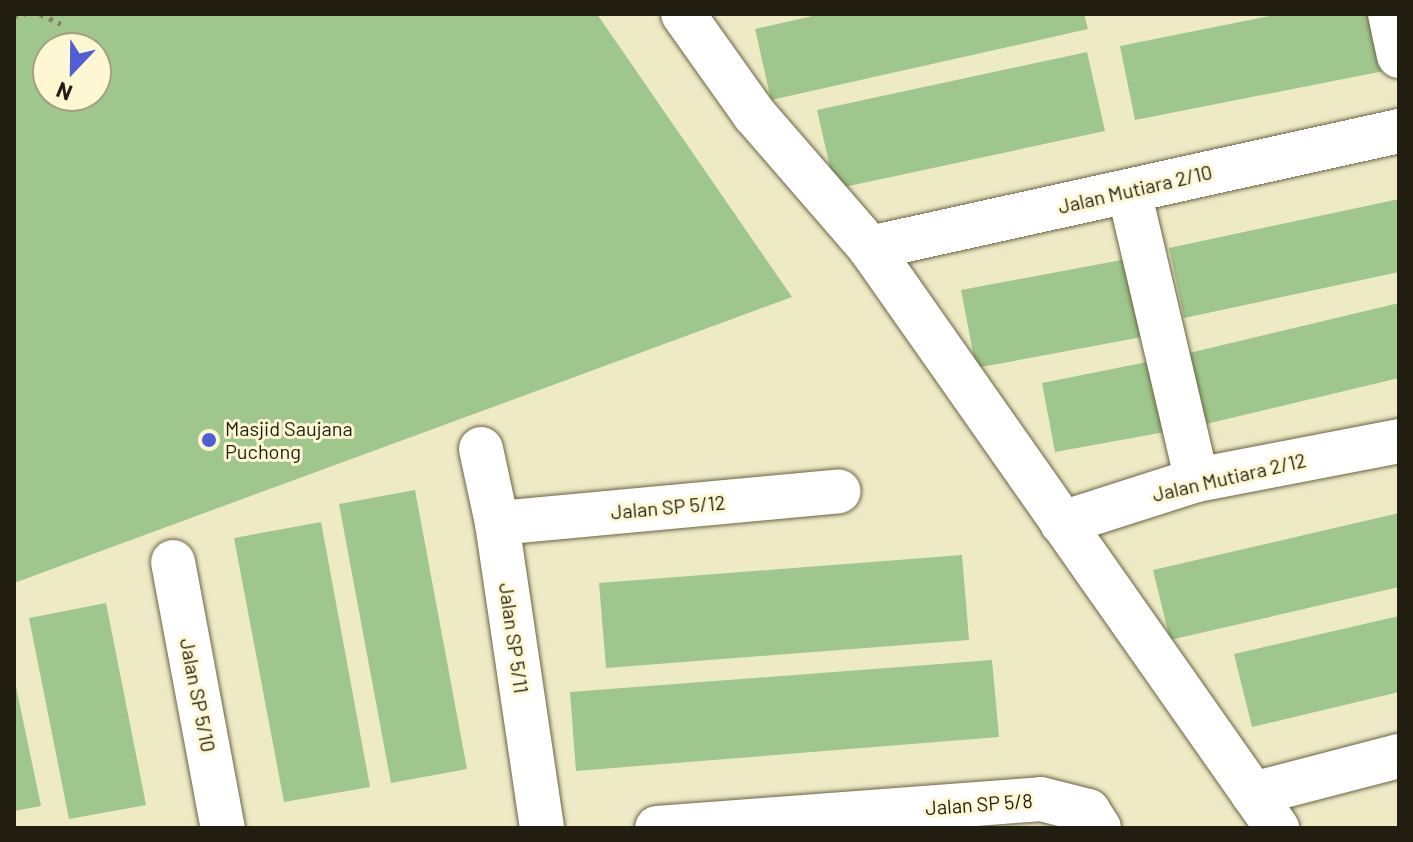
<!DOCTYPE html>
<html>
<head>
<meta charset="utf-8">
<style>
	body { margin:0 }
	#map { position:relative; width:1413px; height:842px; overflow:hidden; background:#efeac6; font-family:Barlow,sans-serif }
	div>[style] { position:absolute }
	.building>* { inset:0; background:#9fc68c }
	.path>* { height:5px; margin-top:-2.5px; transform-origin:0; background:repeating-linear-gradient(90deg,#858169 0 4px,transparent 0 10px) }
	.roads { filter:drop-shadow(0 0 2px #696445) drop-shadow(0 0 2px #696445) }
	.minor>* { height:44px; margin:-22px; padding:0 22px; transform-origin:22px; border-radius:22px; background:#fff }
	.dots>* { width:22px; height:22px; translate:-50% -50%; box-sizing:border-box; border:4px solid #fdf7d3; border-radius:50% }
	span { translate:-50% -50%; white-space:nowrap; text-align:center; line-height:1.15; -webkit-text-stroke:6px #fdf7d3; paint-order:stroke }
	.street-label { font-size:20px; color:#211e11 }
	.poi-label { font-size:20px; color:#211e11 }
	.left { translate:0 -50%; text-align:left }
	.frame { position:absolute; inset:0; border:16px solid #211e11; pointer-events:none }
	.north { position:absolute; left:32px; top:32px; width:80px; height:80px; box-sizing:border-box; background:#fdf7d3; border:2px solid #a5a085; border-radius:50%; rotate:202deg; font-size:22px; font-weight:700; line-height:32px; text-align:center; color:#211e11 }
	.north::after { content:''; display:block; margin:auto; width:28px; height:36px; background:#515dd3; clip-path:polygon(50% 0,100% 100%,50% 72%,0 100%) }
</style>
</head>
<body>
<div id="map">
	<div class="building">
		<i style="clip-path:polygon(evenodd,14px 14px,597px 14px,792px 297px,14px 583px,14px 14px,48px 48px,96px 48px,96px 96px,48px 96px,48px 48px)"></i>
		<i style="clip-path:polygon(821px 14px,1084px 14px,1088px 29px,771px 100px,755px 29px)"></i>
		<i style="clip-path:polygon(1280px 14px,1372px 14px,1384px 71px,1135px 120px,1120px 46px)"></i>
		<i style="clip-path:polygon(1087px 52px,1105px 131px,835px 189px,817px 110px)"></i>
		<i style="clip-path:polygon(1399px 199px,1399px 272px,1184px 318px,1169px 248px)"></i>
		<i style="clip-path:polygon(1143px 256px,1158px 334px,976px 368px,961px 290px)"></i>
		<i style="clip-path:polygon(1399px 303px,1399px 378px,1206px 424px,1189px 353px)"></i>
		<i style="clip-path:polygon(1162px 359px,1176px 430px,1055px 452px,1042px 383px)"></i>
		<i style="clip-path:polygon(415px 490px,467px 769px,391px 783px,339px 504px)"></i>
		<i style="clip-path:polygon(1399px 513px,1399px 587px,1170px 640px,1153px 570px)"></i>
		<i style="clip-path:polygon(321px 522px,370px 787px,284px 802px,234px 538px)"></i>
		<i style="clip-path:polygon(962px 555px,969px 640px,606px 668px,599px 583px)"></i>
		<i style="clip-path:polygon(106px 603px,146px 805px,69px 819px,29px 618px)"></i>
		<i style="clip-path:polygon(1399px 616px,1399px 692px,1252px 727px,1234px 654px)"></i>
		<i style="clip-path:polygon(992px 660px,999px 737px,576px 771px,570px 692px)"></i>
		<i style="clip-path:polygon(14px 677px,41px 806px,14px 811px)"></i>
	</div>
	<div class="path">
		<i style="left:40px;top:14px;width:23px;rotate:25deg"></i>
		<i style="left:14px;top:16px;width:11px;rotate:-10deg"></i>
	</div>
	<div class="roads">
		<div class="minor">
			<i style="left:683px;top:14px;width:123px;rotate:54.6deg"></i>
			<i style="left:754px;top:114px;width:177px;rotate:49.1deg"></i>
			<i style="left:870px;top:248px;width:709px;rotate:54.94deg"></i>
			<i style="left:1390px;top:14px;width:43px;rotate:77.9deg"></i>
			<i style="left:1129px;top:191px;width:297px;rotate:76.8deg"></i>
			<i style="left:870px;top:248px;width:542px;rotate:-12.47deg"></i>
			<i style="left:481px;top:449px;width:76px;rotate:77.8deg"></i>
			<i style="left:497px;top:523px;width:308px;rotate:81.6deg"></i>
			<i style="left:497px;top:523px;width:343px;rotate:-5.3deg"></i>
			<i style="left:1062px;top:523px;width:142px;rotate:-17.7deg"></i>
			<i style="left:1197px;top:480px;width:206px;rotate:-10.9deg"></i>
			<i style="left:173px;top:562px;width:271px;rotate:79.4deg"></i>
			<i style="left:1253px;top:794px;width:151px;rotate:-14.6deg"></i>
			<i style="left:657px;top:828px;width:385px;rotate:-4.3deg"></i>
			<i style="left:1041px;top:799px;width:49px;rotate:14.3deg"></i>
			<i style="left:1088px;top:811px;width:20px;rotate:57deg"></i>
		</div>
	</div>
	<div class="dots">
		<i style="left:209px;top:440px;background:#515dd3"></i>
	</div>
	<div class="street-label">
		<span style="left:1135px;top:189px;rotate:-13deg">Jalan Mutiara 2/10</span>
		<span style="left:1229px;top:477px;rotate:-13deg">Jalan Mutiara 2/12</span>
		<span style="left:668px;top:507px;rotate:-5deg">Jalan SP 5/12</span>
		<span style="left:514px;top:638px;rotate:82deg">Jalan SP 5/11</span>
		<span style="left:198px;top:695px;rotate:79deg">Jalan SP 5/10</span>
		<span style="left:979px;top:804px;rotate:-4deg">Jalan SP 5/8</span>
	</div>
	<div class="poi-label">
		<span class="left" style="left:225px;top:440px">Masjid Saujana<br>Puchong</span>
	</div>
	<div class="frame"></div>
	<div class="north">N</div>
</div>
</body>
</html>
